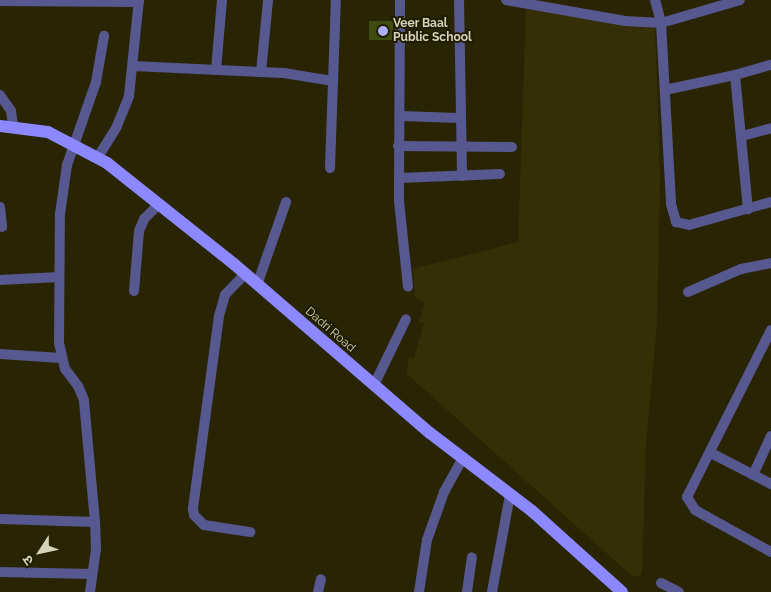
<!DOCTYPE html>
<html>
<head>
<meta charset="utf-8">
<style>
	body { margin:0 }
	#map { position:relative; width:771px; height:592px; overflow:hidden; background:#292504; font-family:Raleway,"Noto Sans Devanagari",sans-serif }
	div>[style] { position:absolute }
	.built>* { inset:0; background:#342f06 }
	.building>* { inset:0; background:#3e4c0f }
	.minor>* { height:10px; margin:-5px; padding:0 5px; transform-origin:5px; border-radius:5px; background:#585891 }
	.major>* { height:12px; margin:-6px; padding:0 6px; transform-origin:6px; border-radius:6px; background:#8c88ff }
	.dots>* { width:14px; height:14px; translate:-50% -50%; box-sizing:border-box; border:2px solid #201c00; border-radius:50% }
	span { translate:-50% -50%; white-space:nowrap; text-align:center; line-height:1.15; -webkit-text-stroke:4px #201c00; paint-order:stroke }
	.poi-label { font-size:12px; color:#d5d3bc; font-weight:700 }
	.left { translate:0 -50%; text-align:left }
	.street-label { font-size:12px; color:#d5d3bc }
	.north { position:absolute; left:15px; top:527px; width:50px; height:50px; -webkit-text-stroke:4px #201c00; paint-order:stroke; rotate:235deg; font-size:14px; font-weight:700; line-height:20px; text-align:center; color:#d5d3bc }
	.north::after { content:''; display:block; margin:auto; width:18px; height:22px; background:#d5d3bc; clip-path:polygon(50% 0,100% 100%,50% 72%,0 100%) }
</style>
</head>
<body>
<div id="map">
	<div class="built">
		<i style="clip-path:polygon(526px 9px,655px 28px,660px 176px,657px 324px,646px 445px,642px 573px,639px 576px,633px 577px,406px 373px,409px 357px,414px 358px,424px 323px,419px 322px,425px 302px,415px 298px,413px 269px,518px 242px)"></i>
	</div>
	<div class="building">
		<i style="clip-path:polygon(369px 21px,393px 21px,393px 40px,369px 40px)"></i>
	</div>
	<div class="minor">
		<i style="left:400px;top:0;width:201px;rotate:90.3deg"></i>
		<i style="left:399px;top:201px;width:86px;rotate:84deg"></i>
		<i style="left:459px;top:0;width:176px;rotate:89deg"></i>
		<i style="left:506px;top:0;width:121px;rotate:10deg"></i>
		<i style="left:625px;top:21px;width:36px;rotate:3deg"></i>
		<i style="left:661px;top:23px;width:82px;rotate:-16.2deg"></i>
		<i style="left:655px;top:0;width:24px;rotate:75deg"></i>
		<i style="left:661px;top:23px;width:181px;rotate:86.8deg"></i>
		<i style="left:671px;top:204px;width:19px;rotate:74deg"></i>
		<i style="left:676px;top:222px;width:13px;rotate:13deg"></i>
		<i style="left:689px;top:225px;width:85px;rotate:-15.7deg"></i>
		<i style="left:0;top:1px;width:139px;rotate:0.4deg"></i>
		<i style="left:133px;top:66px;width:151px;rotate:2.7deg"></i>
		<i style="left:284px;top:73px;width:50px;rotate:9.3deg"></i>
		<i style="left:216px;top:70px;width:70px;rotate:-85.1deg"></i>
		<i style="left:261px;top:72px;width:72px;rotate:-84.4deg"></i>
		<i style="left:735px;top:75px;width:37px;rotate:-16deg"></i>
		<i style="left:665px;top:90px;width:72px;rotate:-12.1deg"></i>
		<i style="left:735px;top:75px;width:135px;rotate:84.5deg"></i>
		<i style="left:0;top:95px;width:19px;rotate:55deg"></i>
		<i style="left:11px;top:111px;width:15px;rotate:82deg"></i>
		<i style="left:400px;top:116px;width:59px;rotate:1.9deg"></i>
		<i style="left:742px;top:136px;width:30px;rotate:-15deg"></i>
		<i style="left:398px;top:146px;width:114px;rotate:0.5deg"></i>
		<i style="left:98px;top:157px;width:36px;rotate:-58deg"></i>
		<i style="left:117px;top:126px;width:32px;rotate:-68deg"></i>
		<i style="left:129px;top:96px;width:97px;rotate:-84.1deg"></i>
		<i style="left:330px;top:168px;width:168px;rotate:-88deg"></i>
		<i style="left:399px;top:178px;width:101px;rotate:-2.3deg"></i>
		<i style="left:0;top:207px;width:20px;rotate:84deg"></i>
		<i style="left:245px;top:274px;width:29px;rotate:134deg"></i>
		<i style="left:225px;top:295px;width:22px;rotate:106deg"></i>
		<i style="left:219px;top:316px;width:195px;rotate:97.7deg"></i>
		<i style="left:193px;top:509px;width:6px;rotate:81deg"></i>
		<i style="left:194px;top:515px;width:14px;rotate:45deg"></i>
		<i style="left:204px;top:525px;width:47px;rotate:8.7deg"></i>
		<i style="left:0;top:280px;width:59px;rotate:-2.9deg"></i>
		<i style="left:257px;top:285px;width:88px;rotate:-70.7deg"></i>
		<i style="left:134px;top:291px;width:60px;rotate:-85.2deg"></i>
		<i style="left:139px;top:231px;width:13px;rotate:-67deg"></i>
		<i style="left:144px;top:219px;width:21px;rotate:-45deg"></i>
		<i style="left:688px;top:292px;width:58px;rotate:-23.5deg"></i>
		<i style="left:741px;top:269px;width:31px;rotate:-11deg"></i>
		<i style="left:771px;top:330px;width:187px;rotate:116.7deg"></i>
		<i style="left:687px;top:497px;width:15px;rotate:58deg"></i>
		<i style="left:695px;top:510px;width:87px;rotate:28.9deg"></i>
		<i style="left:0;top:354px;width:61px;rotate:3.8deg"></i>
		<i style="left:374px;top:385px;width:73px;rotate:-64.1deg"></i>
		<i style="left:711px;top:453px;width:68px;rotate:27.3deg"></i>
		<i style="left:753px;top:475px;width:43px;rotate:-65.2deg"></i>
		<i style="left:0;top:519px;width:95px;rotate:1.8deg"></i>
		<i style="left:0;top:572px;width:92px;rotate:1.2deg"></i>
		<i style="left:661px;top:583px;width:20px;rotate:27deg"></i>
		<i style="left:90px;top:592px;width:43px;rotate:-82.1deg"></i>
		<i style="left:96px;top:549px;width:27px;rotate:-92deg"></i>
		<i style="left:95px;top:522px;width:122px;rotate:-95.2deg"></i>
		<i style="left:84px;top:400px;width:15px;rotate:-113deg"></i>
		<i style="left:78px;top:386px;width:21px;rotate:-127deg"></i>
		<i style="left:65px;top:369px;width:26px;rotate:-103deg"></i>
		<i style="left:59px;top:344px;width:130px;rotate:-89.6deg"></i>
		<i style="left:60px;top:214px;width:49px;rotate:-81.9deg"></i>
		<i style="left:67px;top:165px;width:88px;rotate:-70.7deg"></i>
		<i style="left:96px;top:82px;width:47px;rotate:-80.1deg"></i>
		<i style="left:318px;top:592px;width:13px;rotate:-77deg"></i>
		<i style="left:419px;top:592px;width:53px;rotate:-81.3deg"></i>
		<i style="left:427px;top:540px;width:51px;rotate:-70.5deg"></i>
		<i style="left:444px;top:492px;width:39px;rotate:-61deg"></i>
		<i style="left:467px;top:592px;width:35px;rotate:-82deg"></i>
		<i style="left:492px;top:592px;width:99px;rotate:-79.5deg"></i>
	</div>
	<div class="major">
		<i style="left:0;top:126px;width:48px;rotate:7.1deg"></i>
		<i style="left:48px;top:132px;width:67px;rotate:27.7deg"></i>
		<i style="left:107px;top:163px;width:162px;rotate:38.5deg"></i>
		<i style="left:234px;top:264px;width:259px;rotate:40.8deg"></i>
		<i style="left:430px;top:433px;width:128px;rotate:37.4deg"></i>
		<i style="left:532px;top:511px;width:121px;rotate:42deg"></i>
	</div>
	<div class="dots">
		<i style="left:383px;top:31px;background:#adaffb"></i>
	</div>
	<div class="poi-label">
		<span class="left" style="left:393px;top:31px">Veer Baal<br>Public School</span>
	</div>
	<div class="street-label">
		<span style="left:330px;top:330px;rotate:41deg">Dadri Road</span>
	</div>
	<div class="north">उ</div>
</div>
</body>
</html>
